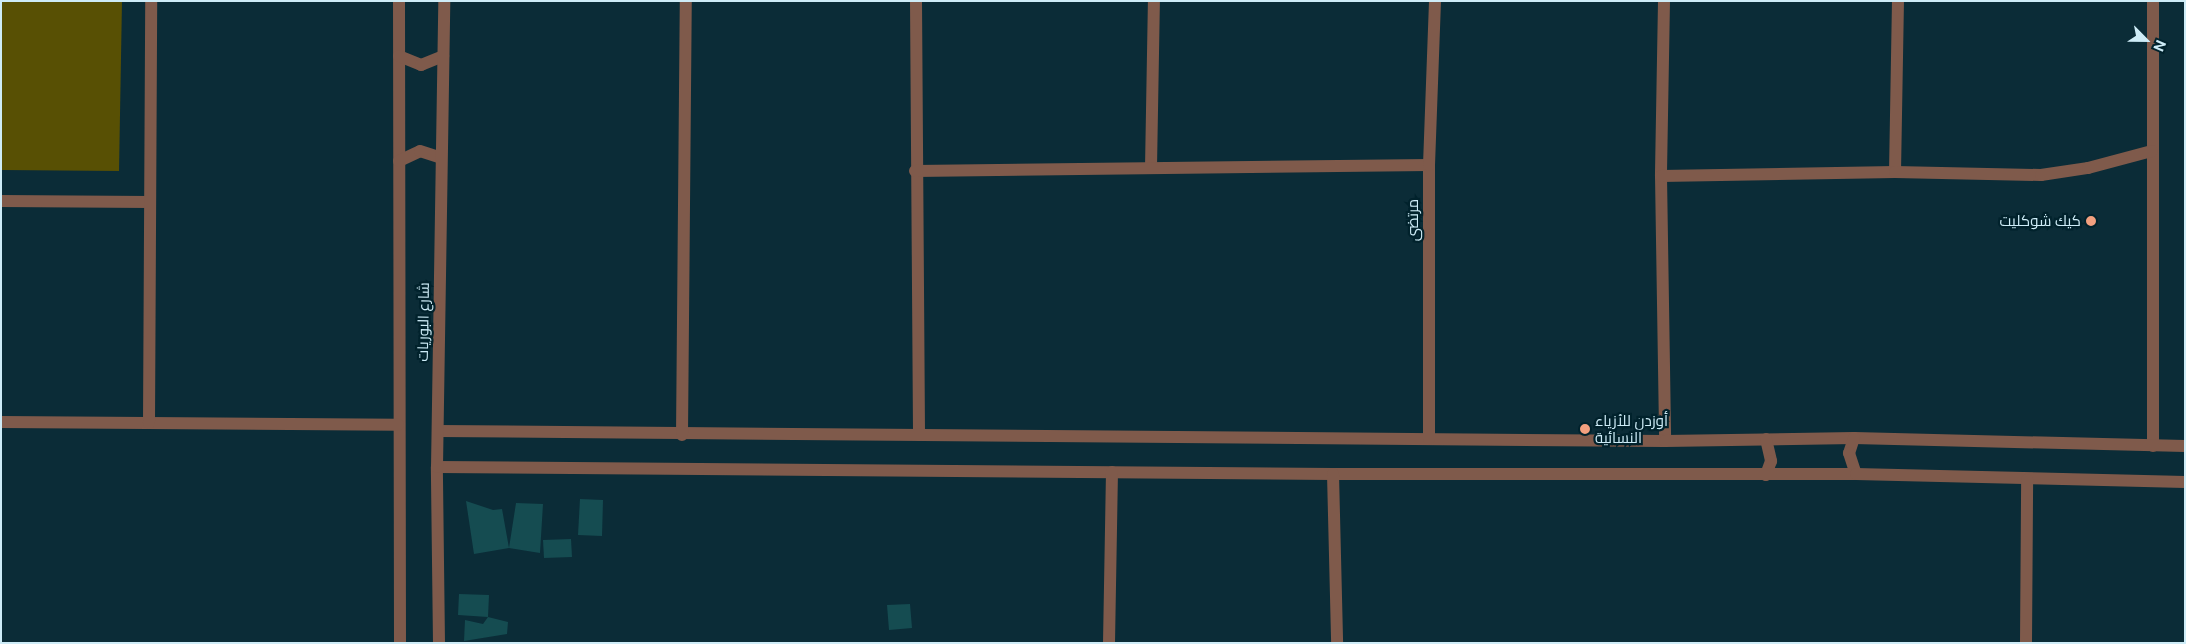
<!DOCTYPE html>
<html>
<head>
<meta charset="utf-8">
<style>
	body { margin:0 }
	#map { position:relative; width:2186px; height:644px; overflow:hidden; background:#0b2c37; font-family:"Public Sans",Cairo,sans-serif }
	div>[style] { position:absolute }
	.green>* { inset:0; background:#585004 }
	.building>* { inset:0; background:#154c51 }
	.minor>* { height:12px; margin:-6px; padding:0 6px; transform-origin:6px; border-radius:6px; background:#7f5a4b }
	.dots>* { width:14px; height:14px; translate:-50% -50%; box-sizing:border-box; border:2px solid #01222c; border-radius:50% }
	span { translate:-50% -50%; white-space:nowrap; text-align:center; line-height:1.15; -webkit-text-stroke:4.5px #01222c; paint-order:stroke }
	.street-label { font-size:15px; color:#ceecf7 }
	.poi-label { font-size:15px; color:#ceecf7 }
	.right { translate:-100% -50%; text-align:right }
	.left { translate:0 -50%; text-align:left }
	.frame { position:absolute; inset:0; border:2px solid #ceecf7; pointer-events:none }
	.north { position:absolute; left:2121px; top:15px; width:50px; height:50px; -webkit-text-stroke:4px #01222c; paint-order:stroke; rotate:113deg; font-size:14px; font-weight:700; line-height:20px; text-align:center; color:#ceecf7 }
	.north::after { content:''; display:block; margin:auto; width:18px; height:22px; background:#ceecf7; clip-path:polygon(50% 0,100% 100%,50% 72%,0 100%) }
</style>
</head>
<body>
<div id="map">
	<div class="green">
		<i style="clip-path:polygon(1px 1px,122px 1px,119px 171px,1px 170px)"></i>
	</div>
	<div class="building">
		<i style="clip-path:polygon(580px 499px,603px 500px,602px 536px,578px 535px)"></i>
		<i style="clip-path:polygon(466px 501px,493px 510px,502px 509px,509px 548px,516px 503px,543px 504px,540px 553px,509px 548px,474px 554px)"></i>
		<i style="clip-path:polygon(571px 539px,572px 557px,544px 558px,543px 540px)"></i>
		<i style="clip-path:polygon(459px 594px,489px 595px,488px 617px,458px 615px)"></i>
		<i style="clip-path:polygon(910px 604px,912px 628px,889px 630px,887px 605px)"></i>
		<i style="clip-path:polygon(488px 617px,508px 622px,507px 634px,464px 641px,465px 620px,483px 624px)"></i>
	</div>
	<div class="minor">
		<i style="left:399px;top:1px;width:642px;rotate:89.91deg"></i>
		<i style="left:916px;top:1px;width:434px;rotate:89.6deg"></i>
		<i style="left:1664px;top:1px;width:175px;rotate:91deg"></i>
		<i style="left:1661px;top:176px;width:265px;rotate:89.1deg"></i>
		<i style="left:2153px;top:1px;width:445px;rotate:90deg"></i>
		<i style="left:399px;top:56px;width:24px;rotate:22deg"></i>
		<i style="left:421px;top:65px;width:24px;rotate:-22deg"></i>
		<i style="left:399px;top:161px;width:23px;rotate:-25deg"></i>
		<i style="left:420px;top:151px;width:22px;rotate:18deg"></i>
		<i style="left:1151px;top:168px;width:167px;rotate:-89deg"></i>
		<i style="left:915px;top:171px;width:514px;rotate:-0.67deg"></i>
		<i style="left:1895px;top:172px;width:171px;rotate:-89deg"></i>
		<i style="left:1661px;top:176px;width:234px;rotate:-1deg"></i>
		<i style="left:1895px;top:172px;width:146px;rotate:1.2deg"></i>
		<i style="left:2041px;top:175px;width:48px;rotate:-8.5deg"></i>
		<i style="left:2088px;top:168px;width:66px;rotate:-14.9deg"></i>
		<i style="left:1px;top:201px;width:149px;rotate:0.4deg"></i>
		<i style="left:1px;top:422px;width:397px;rotate:0.4deg"></i>
		<i style="left:149px;top:423px;width:422px;rotate:-89.7deg"></i>
		<i style="left:438px;top:431px;width:1227px;rotate:0.47deg"></i>
		<i style="left:1665px;top:441px;width:189px;rotate:-0.9deg"></i>
		<i style="left:1854px;top:438px;width:331px;rotate:1.4deg"></i>
		<i style="left:682px;top:435px;width:434px;rotate:-89.5deg"></i>
		<i style="left:1854px;top:438px;width:16px;rotate:108deg"></i>
		<i style="left:1849px;top:453px;width:22px;rotate:72deg"></i>
		<i style="left:1429px;top:439px;width:274px;rotate:-90deg"></i>
		<i style="left:1429px;top:165px;width:164px;rotate:-87.9deg"></i>
		<i style="left:1766px;top:439px;width:23px;rotate:77deg"></i>
		<i style="left:1771px;top:461px;width:15px;rotate:110deg"></i>
		<i style="left:437px;top:467px;width:896px;rotate:0.45deg"></i>
		<i style="left:1333px;top:474px;width:523px"></i>
		<i style="left:1856px;top:474px;width:329px;rotate:1.4deg"></i>
		<i style="left:1333px;top:474px;width:169px;rotate:88.6deg"></i>
		<i style="left:439px;top:643px;width:176px;rotate:-90.7deg"></i>
		<i style="left:437px;top:467px;width:466px;rotate:-89.1deg"></i>
		<i style="left:1109px;top:643px;width:171px;rotate:-89deg"></i>
		<i style="left:2026px;top:643px;width:163px;rotate:-89.6deg"></i>
	</div>
	<div class="dots">
		<i style="left:2091px;top:221px;background:#f2a07f"></i>
		<i style="left:1585px;top:429px;background:#f2a07f"></i>
	</div>
	<div class="street-label">
		<span style="left:1413px;top:220px;rotate:-90deg">مرتضى</span>
		<span style="left:423px;top:322px;rotate:-89deg">شارع البوريات</span>
	</div>
	<div class="poi-label">
		<span class="right" style="left:2081px;top:221px">كيك شوكليت</span>
		<span class="left" style="left:1595px;top:429px">أوزدن للأزياء<br>النسائية</span>
	</div>
	<div class="frame"></div>
	<div class="north">N</div>
</div>
</body>
</html>
